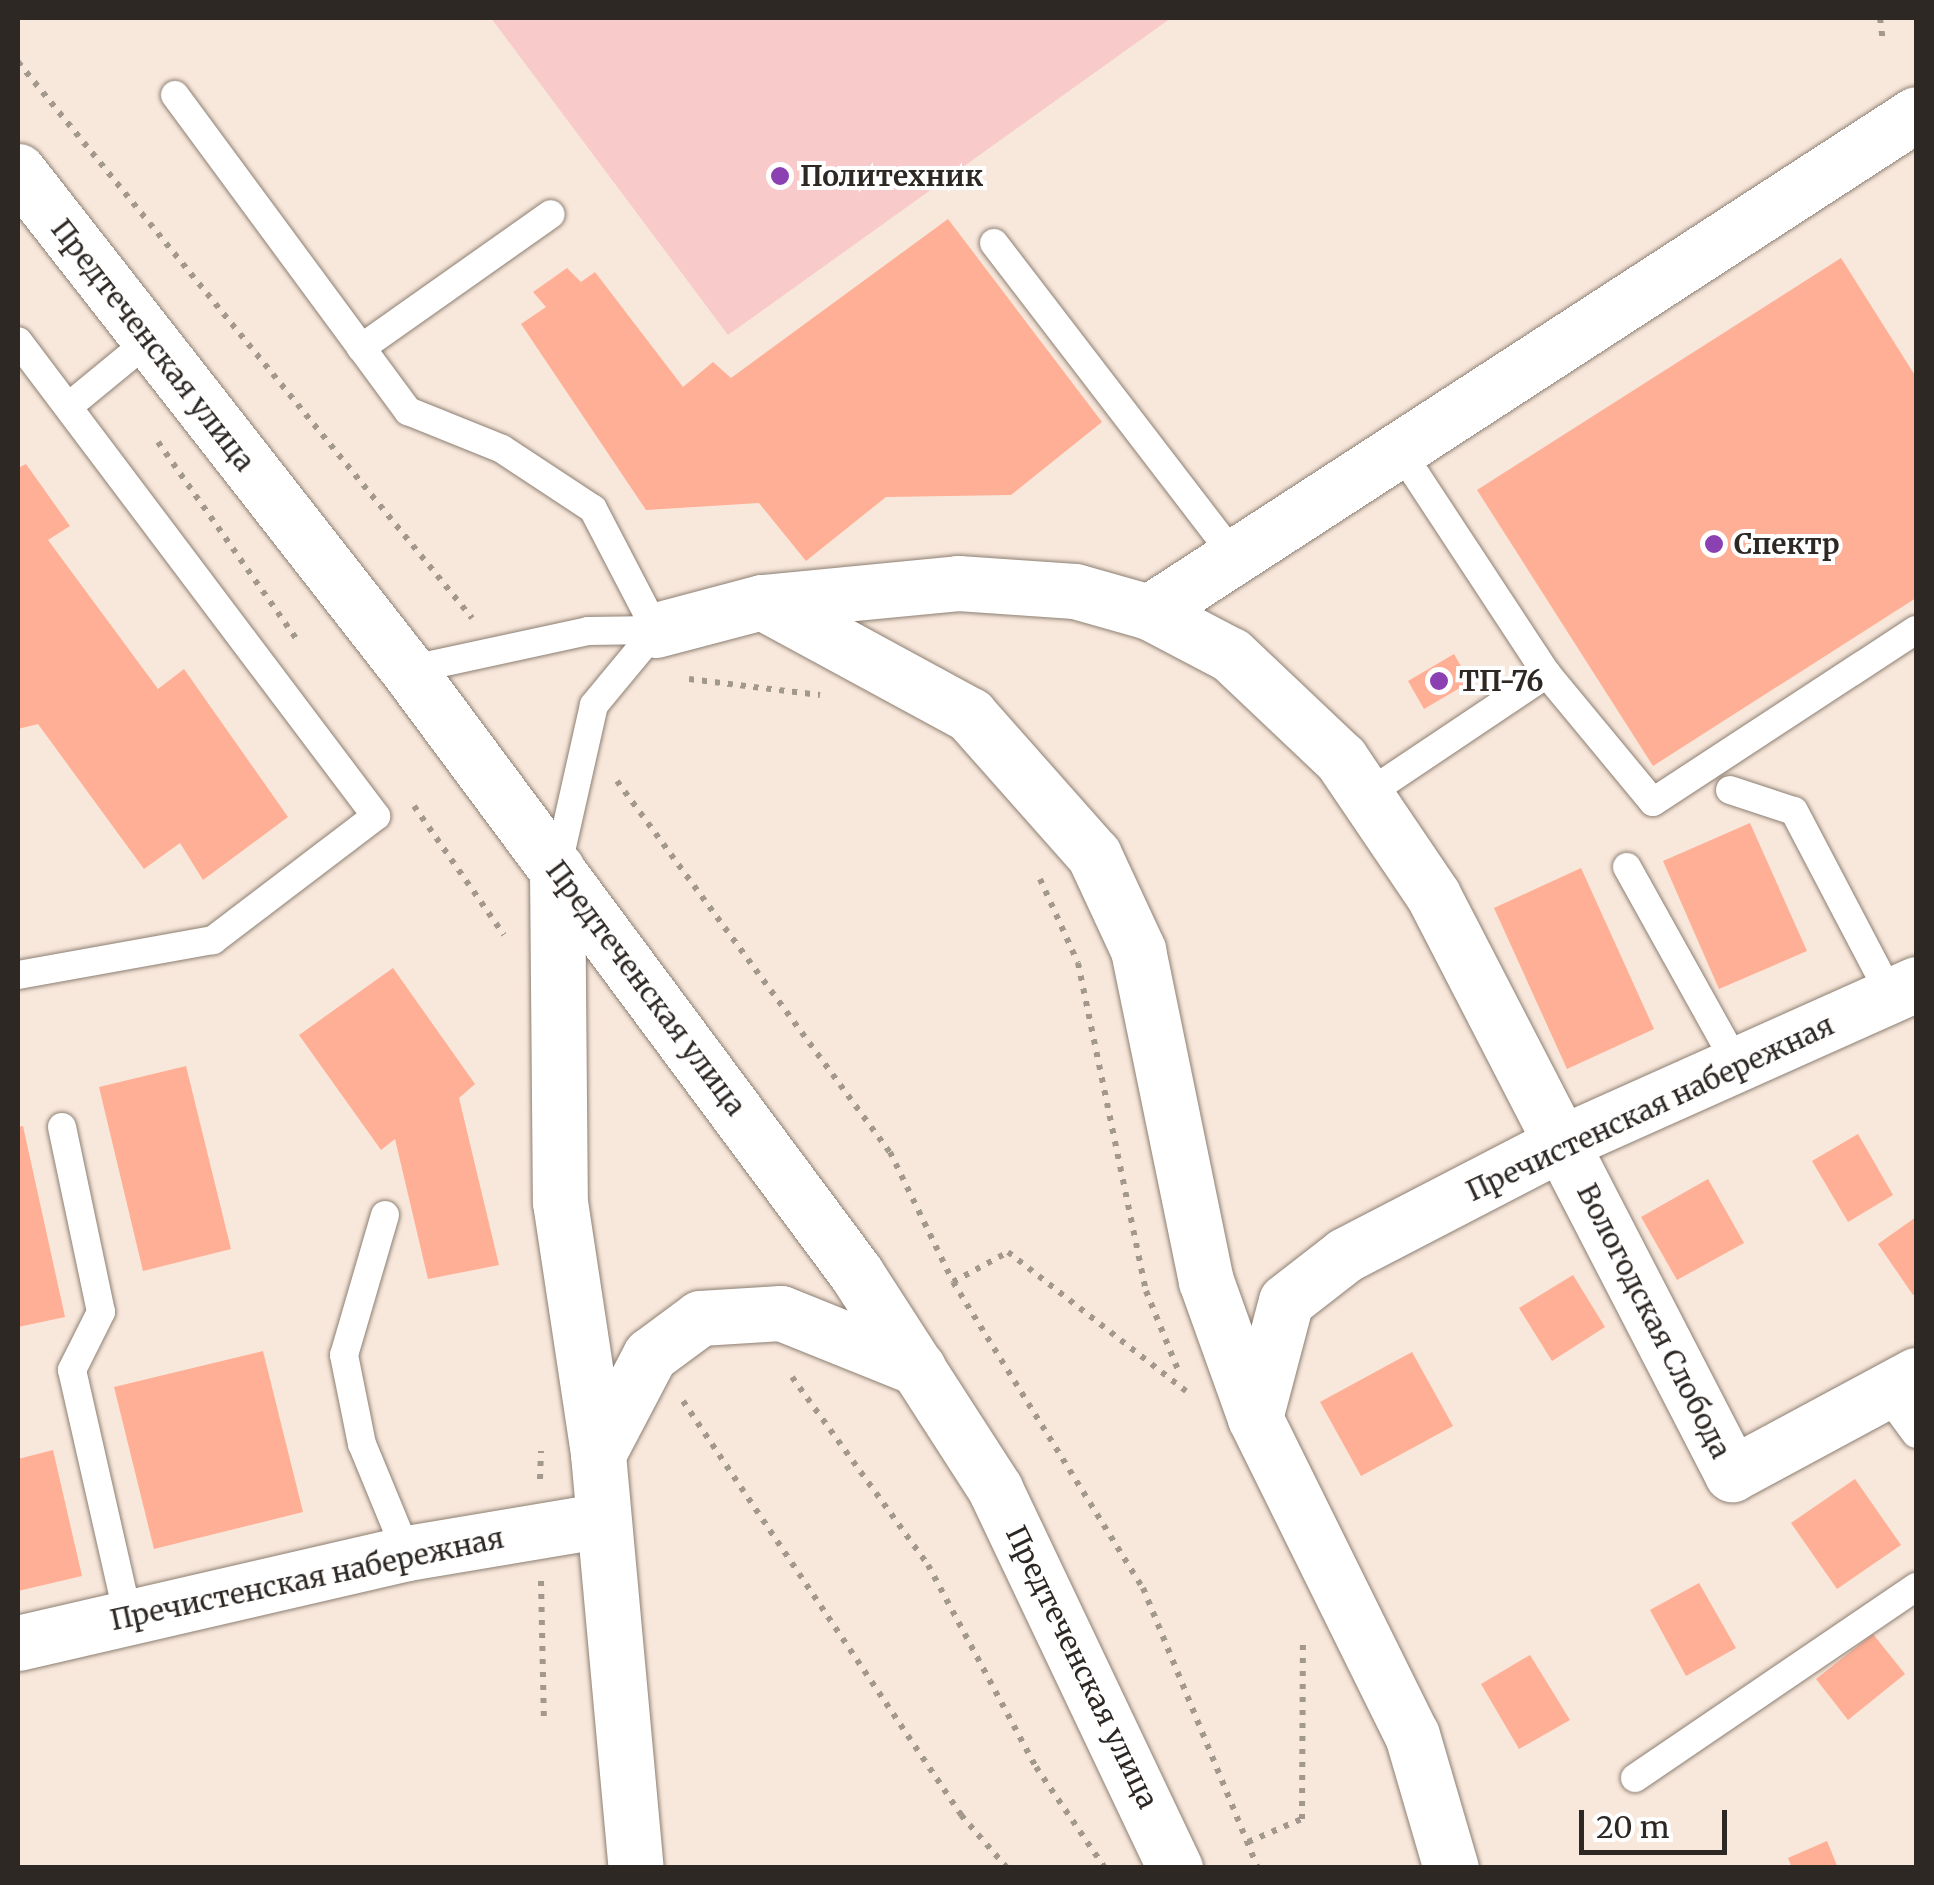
<!DOCTYPE html>
<html>
<head>
<meta charset="utf-8">
<style>
	body { margin:0 }
	#map { position:relative; width:1934px; height:1885px; overflow:hidden; background:#f8e8db; font-family:Merriweather,serif }
	div>[style] { position:absolute }
	.green>* { inset:0; background:#f8caca }
	.building>* { inset:0; background:#feaf95 }
	.path>* { height:6px; margin-top:-3px; transform-origin:0; background:repeating-linear-gradient(90deg,#a3988e 0 5px,transparent 0 13px) }
	.roads { filter:drop-shadow(0 0 2px #8d7f73) drop-shadow(0 0 2px #8d7f73) }
	.lane>* { height:28px; margin:-14px; padding:0 14px; transform-origin:14px; border-radius:14px; background:#fff }
	.street>* { height:55px; margin:-27.5px; padding:0 27.5px; transform-origin:27.5px; border-radius:27.5px; background:#fff }
	.secondary>* { height:55px; margin:-27.5px; padding:0 27.5px; transform-origin:27.5px; border-radius:27.5px; background:#fff }
	.dots>* { width:28px; height:28px; translate:-50% -50%; box-sizing:border-box; border:5px solid #fff; border-radius:50% }
	span { translate:-50% -50%; white-space:nowrap; text-align:center; line-height:1.15; -webkit-text-stroke:8px #fff; paint-order:stroke }
	.poi-label { font-size:28px; color:#2e2824; font-weight:700 }
	.left { translate:0 -50%; text-align:left }
	.street-label { font-size:28px; color:#2e2824 }
	.frame { position:absolute; inset:0; border:20px solid #2e2824; pointer-events:none }
	.scale { position:absolute; left:1579px; top:1810px; width:148px; height:45px; box-sizing:border-box; border:5px solid #2e2824; border-top:0; padding-left:12px; font-size:30px; line-height:35px; white-space:nowrap; color:#2e2824; -webkit-text-stroke:8px #fff; paint-order:stroke }
</style>
</head>
<body>
<div id="map">
	<div class="green">
		<i style="clip-path:polygon(491px 18px,1171px 18px,728px 335px)"></i>
	</div>
	<div class="building">
		<i style="clip-path:polygon(948px 219px,1102px 422px,1011px 495px,886px 497px,806px 561px,759px 503px,646px 510px,521px 324px,546px 307px,533px 292px,567px 268px,581px 282px,595px 272px,683px 387px,713px 362px,731px 378px)"></i>
		<i style="clip-path:polygon(1841px 258px,1916px 377px,1916px 598px,1653px 766px,1477px 490px)"></i>
		<i style="clip-path:polygon(26px 464px,70px 526px,48px 540px,158px 689px,184px 669px,288px 817px,203px 880px,180px 843px,144px 869px,38px 724px,18px 729px,18px 468px)"></i>
		<i style="clip-path:polygon(1454px 654px,1470px 682px,1424px 709px,1408px 681px)"></i>
		<i style="clip-path:polygon(1750px 823px,1807px 951px,1719px 989px,1663px 861px)"></i>
		<i style="clip-path:polygon(1581px 868px,1654px 1029px,1567px 1069px,1494px 908px)"></i>
		<i style="clip-path:polygon(393px 968px,475px 1084px,459px 1098px,499px 1265px,428px 1279px,395px 1139px,381px 1150px,299px 1035px)"></i>
		<i style="clip-path:polygon(186px 1066px,231px 1249px,143px 1271px,99px 1087px)"></i>
		<i style="clip-path:polygon(23px 1126px,65px 1317px,18px 1327px,18px 1127px)"></i>
		<i style="clip-path:polygon(1858px 1134px,1893px 1195px,1848px 1222px,1812px 1161px)"></i>
		<i style="clip-path:polygon(1708px 1179px,1744px 1243px,1677px 1280px,1641px 1217px)"></i>
		<i style="clip-path:polygon(1916px 1217px,1916px 1293px,1913px 1295px,1878px 1244px)"></i>
		<i style="clip-path:polygon(1573px 1275px,1605px 1327px,1552px 1361px,1519px 1308px)"></i>
		<i style="clip-path:polygon(263px 1351px,303px 1512px,154px 1549px,114px 1387px)"></i>
		<i style="clip-path:polygon(1412px 1352px,1453px 1426px,1361px 1476px,1320px 1402px)"></i>
		<i style="clip-path:polygon(53px 1450px,82px 1576px,18px 1591px,18px 1459px)"></i>
		<i style="clip-path:polygon(1855px 1479px,1901px 1545px,1837px 1589px,1791px 1523px)"></i>
		<i style="clip-path:polygon(1699px 1583px,1736px 1648px,1686px 1676px,1650px 1610px)"></i>
		<i style="clip-path:polygon(1873px 1634px,1905px 1674px,1848px 1720px,1816px 1679px)"></i>
		<i style="clip-path:polygon(1530px 1655px,1570px 1720px,1519px 1749px,1481px 1684px)"></i>
		<i style="clip-path:polygon(1827px 1841px,1838px 1868px,1792px 1868px,1788px 1858px)"></i>
	</div>
	<div class="path">
		<i style="left:1880px;top:18px;width:23px;rotate:83deg"></i>
		<i style="left:18px;top:62px;width:718px;rotate:50.77deg"></i>
		<i style="left:158px;top:442px;width:242px;rotate:54.9deg"></i>
		<i style="left:689px;top:679px;width:132px;rotate:7deg"></i>
		<i style="left:617px;top:781px;width:461px;rotate:53.7deg"></i>
		<i style="left:890px;top:1152px;width:144px;rotate:64.1deg"></i>
		<i style="left:953px;top:1282px;width:360px;rotate:58.2deg"></i>
		<i style="left:1143px;top:1588px;width:303px;rotate:67.7deg"></i>
		<i style="left:414px;top:806px;width:157px;rotate:55.1deg"></i>
		<i style="left:1040px;top:879px;width:92px;rotate:65.7deg"></i>
		<i style="left:1078px;top:963px;width:335px;rotate:78.3deg"></i>
		<i style="left:1146px;top:1291px;width:85px;rotate:67.9deg"></i>
		<i style="left:953px;top:1282px;width:63px;rotate:-28.6deg"></i>
		<i style="left:1008px;top:1252px;width:226px;rotate:38deg"></i>
		<i style="left:792px;top:1377px;width:232px;rotate:54.1deg"></i>
		<i style="left:928px;top:1565px;width:229px;rotate:61.9deg"></i>
		<i style="left:1036px;top:1767px;width:122px;rotate:55.7deg"></i>
		<i style="left:683px;top:1401px;width:499px;rotate:56.1deg"></i>
		<i style="left:961px;top:1815px;width:70px;rotate:49deg"></i>
		<i style="left:540px;top:1479px;width:28px;rotate:-88deg"></i>
		<i style="left:541px;top:1581px;width:138px;rotate:88.8deg"></i>
		<i style="left:1248px;top:1842px;width:59px;rotate:-23.1deg"></i>
		<i style="left:1302px;top:1819px;width:180px;rotate:-89.7deg"></i>
	</div>
	<div class="roads">
		<div class="lane">
			<i style="left:175px;top:95px;width:393px;rotate:53.6deg"></i>
			<i style="left:408px;top:411px;width:101px;rotate:22deg"></i>
			<i style="left:502px;top:449px;width:109px;rotate:33.4deg"></i>
			<i style="left:593px;top:509px;width:136px;rotate:62.5deg"></i>
			<i style="left:994px;top:243px;width:394px;rotate:52.5deg"></i>
			<i style="left:18px;top:341px;width:595px;rotate:53deg"></i>
			<i style="left:376px;top:816px;width:205px;rotate:142.7deg"></i>
			<i style="left:213px;top:940px;width:198px;rotate:169.8deg"></i>
			<i style="left:361px;top:348px;width:232px;rotate:-35.2deg"></i>
			<i style="left:69px;top:406px;width:102px;rotate:-39.4deg"></i>
			<i style="left:1399px;top:449px;width:269px;rotate:56.7deg"></i>
			<i style="left:1547px;top:674px;width:166px;rotate:50.4deg"></i>
			<i style="left:1653px;top:802px;width:314px;rotate:-33.2deg"></i>
			<i style="left:408px;top:670px;width:184px;rotate:-12.2deg"></i>
			<i style="left:588px;top:631px;width:68px;rotate:-0.8deg"></i>
			<i style="left:1730px;top:790px;width:67px;rotate:18.2deg"></i>
			<i style="left:1794px;top:811px;width:209px;rotate:62.3deg"></i>
			<i style="left:1366px;top:795px;width:218px;rotate:-33.8deg"></i>
			<i style="left:1627px;top:867px;width:230px;rotate:60.9deg"></i>
			<i style="left:557px;top:869px;width:168px;rotate:-77.3deg"></i>
			<i style="left:594px;top:705px;width:97px;rotate:-50.4deg"></i>
			<i style="left:62px;top:1127px;width:189px;rotate:78.1deg"></i>
			<i style="left:101px;top:1312px;width:65px;rotate:116.6deg"></i>
			<i style="left:72px;top:1370px;width:253px;rotate:77.2deg"></i>
			<i style="left:385px;top:1215px;width:146px;rotate:106.3deg"></i>
			<i style="left:344px;top:1355px;width:91px;rotate:78.6deg"></i>
			<i style="left:362px;top:1444px;width:118px;rotate:67.6deg"></i>
			<i style="left:1888px;top:1396px;width:47px;rotate:53.6deg"></i>
			<i style="left:1635px;top:1778px;width:340px;rotate:-34.2deg"></i>
		</div>
		<div class="street">
			<i style="left:762px;top:602px;width:237px;rotate:28.5deg"></i>
			<i style="left:970px;top:715px;width:187px;rotate:48.5deg"></i>
			<i style="left:1094px;top:855px;width:105px;rotate:65.1deg"></i>
			<i style="left:1138px;top:950px;width:338px;rotate:78.4deg"></i>
			<i style="left:1206px;top:1281px;width:145px;rotate:70.3deg"></i>
			<i style="left:1255px;top:1418px;width:354px;rotate:63.7deg"></i>
			<i style="left:1412px;top:1735px;width:139px;rotate:73.7deg"></i>
			<i style="left:1149px;top:612px;width:914px;rotate:-32.99deg"></i>
			<i style="left:656px;top:630px;width:110px;rotate:-14.8deg"></i>
			<i style="left:762px;top:602px;width:197px;rotate:-5.5deg"></i>
			<i style="left:958px;top:583px;width:117px;rotate:3.9deg"></i>
			<i style="left:1075px;top:591px;width:77px;rotate:15.8deg"></i>
			<i style="left:1149px;top:612px;width:93px;rotate:27.7deg"></i>
			<i style="left:1231px;top:655px;width:151px;rotate:43.4deg"></i>
			<i style="left:1341px;top:759px;width:164px;rotate:55.9deg"></i>
			<i style="left:1433px;top:895px;width:652px;rotate:62.69deg"></i>
			<i style="left:1732px;top:1474px;width:209px;rotate:-28.3deg"></i>
			<i style="left:557px;top:869px;width:333px;rotate:89.5deg"></i>
			<i style="left:560px;top:1202px;width:255px;rotate:81.4deg"></i>
			<i style="left:598px;top:1454px;width:416px;rotate:84.8deg"></i>
			<i style="left:1255px;top:1418px;width:121px;rotate:-75.2deg"></i>
			<i style="left:1286px;top:1301px;width:75px;rotate:-37.9deg"></i>
			<i style="left:1345px;top:1255px;width:246px;rotate:-27.4deg"></i>
			<i style="left:1563px;top:1142px;width:387px;rotate:-24.1deg"></i>
			<i style="left:598px;top:1454px;width:112px;rotate:-62.3deg"></i>
			<i style="left:650px;top:1355px;width:62px;rotate:-36.5deg"></i>
			<i style="left:700px;top:1318px;width:81px;rotate:-3.5deg"></i>
			<i style="left:781px;top:1313px;width:148px;rotate:21.9deg"></i>
			<i style="left:18px;top:1643px;width:399px;rotate:-13deg"></i>
			<i style="left:407px;top:1553px;width:194px;rotate:-9.5deg"></i>
		</div>
		<div class="secondary">
			<i style="left:18px;top:171px;width:633px;rotate:51.99deg"></i>
			<i style="left:408px;top:670px;width:751px;rotate:53.39deg"></i>
			<i style="left:856px;top:1273px;width:257px;rotate:57.2deg"></i>
			<i style="left:995px;top:1489px;width:420px;rotate:64.6deg"></i>
		</div>
	</div>
	<div class="dots">
		<i style="left:780px;top:176px;background:#8c41b3"></i>
		<i style="left:1714px;top:544px;background:#8c41b3"></i>
		<i style="left:1439px;top:681px;background:#8c41b3"></i>
	</div>
	<div class="poi-label">
		<span class="left" style="left:800px;top:176px">Политехник</span>
		<span class="left" style="left:1734px;top:544px">Спектр</span>
		<span class="left" style="left:1459px;top:681px">ТП-76</span>
	</div>
	<div class="street-label">
		<span style="left:153px;top:345px;rotate:52deg">Предтеченская улица</span>
		<span style="left:646px;top:988px;rotate:53deg">Предтеченская улица</span>
		<span style="left:1650px;top:1108px;rotate:-25deg">Пречистенская набережная</span>
		<span style="left:1654px;top:1321px;rotate:63deg">Вологодская Слобода</span>
		<span style="left:307px;top:1579px;rotate:-12deg">Пречистенская набережная</span>
		<span style="left:1082px;top:1667px;rotate:64deg">Предтеченская улица</span>
	</div>
	<div class="frame"></div>
	<div class="scale">20 m</div>
</div>
</body>
</html>
